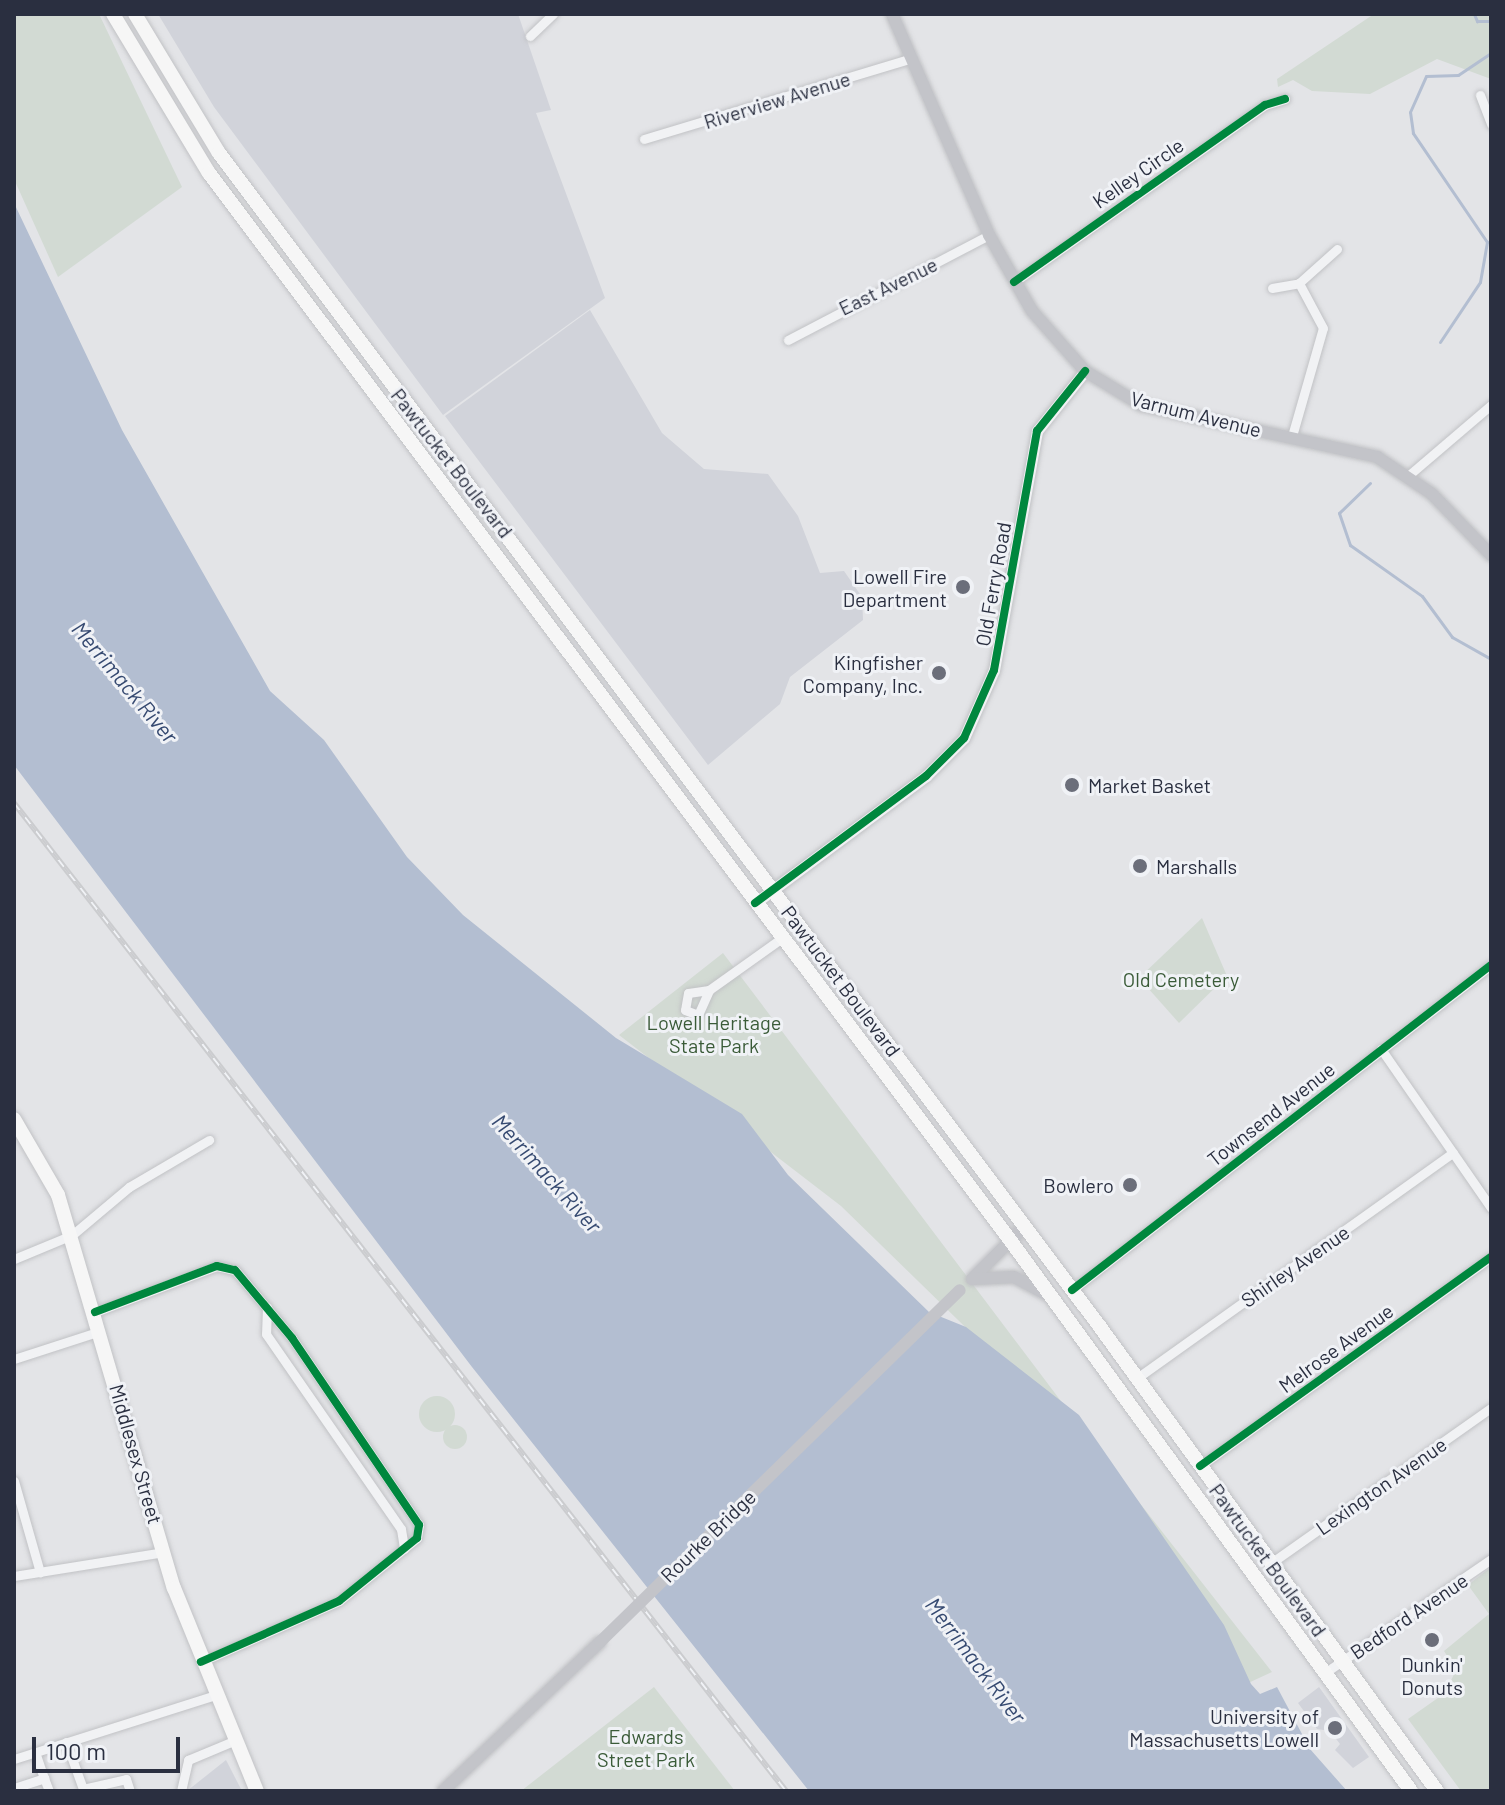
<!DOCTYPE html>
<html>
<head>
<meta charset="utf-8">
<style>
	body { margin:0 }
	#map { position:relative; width:1505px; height:1805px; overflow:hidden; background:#e3e4e7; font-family:Barlow,sans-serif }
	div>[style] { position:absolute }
	.built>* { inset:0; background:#d1d3da }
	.green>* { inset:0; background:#d2dad3 }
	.round { border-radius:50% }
	.water>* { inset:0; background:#b3bed1 }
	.stream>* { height:3px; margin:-1.5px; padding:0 1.5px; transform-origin:1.5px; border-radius:1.5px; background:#b3bed1 }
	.roads { filter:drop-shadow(0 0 2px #c1c2c5) drop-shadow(0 0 2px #c1c2c5) }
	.minor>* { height:9px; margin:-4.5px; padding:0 4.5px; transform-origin:4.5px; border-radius:4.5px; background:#f1f2f4 }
	.tertiary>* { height:11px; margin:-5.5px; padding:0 5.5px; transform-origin:5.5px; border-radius:5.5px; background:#f1f2f4 }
	.secondary>* { height:12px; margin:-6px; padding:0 6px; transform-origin:6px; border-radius:6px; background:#c3c4c9 }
	.primary>* { height:14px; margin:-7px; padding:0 7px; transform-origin:7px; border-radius:7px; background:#f6f6f6 }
	.rail>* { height:6px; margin-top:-3px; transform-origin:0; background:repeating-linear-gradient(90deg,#f0f2f6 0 9px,#cbcccf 0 18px); box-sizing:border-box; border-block:2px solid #cbcccf }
	.secondary-bridge>* { height:12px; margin:-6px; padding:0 6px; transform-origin:6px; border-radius:6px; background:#c3c4c9 }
	.cycleway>* { height:8px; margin:-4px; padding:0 4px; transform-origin:4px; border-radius:4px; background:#00873e }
	.dots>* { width:22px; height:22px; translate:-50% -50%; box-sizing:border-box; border:4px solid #f0f2f6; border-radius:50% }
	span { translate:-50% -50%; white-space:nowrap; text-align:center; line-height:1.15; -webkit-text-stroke:6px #f0f2f6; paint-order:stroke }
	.street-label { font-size:20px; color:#2a2f40 }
	.poi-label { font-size:20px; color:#2a2f40 }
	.right { translate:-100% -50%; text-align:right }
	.left { translate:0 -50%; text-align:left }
	.park-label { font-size:20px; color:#3a5b38 }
	.water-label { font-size:22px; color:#364a71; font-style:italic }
	.frame { position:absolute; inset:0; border:16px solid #2a2f40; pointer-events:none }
	.scale { position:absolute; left:32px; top:1737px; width:148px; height:36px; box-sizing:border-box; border:4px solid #2a2f40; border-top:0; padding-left:10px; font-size:24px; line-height:28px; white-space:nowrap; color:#2a2f40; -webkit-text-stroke:6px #f0f2f6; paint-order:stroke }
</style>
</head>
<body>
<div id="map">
	<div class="built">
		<i style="clip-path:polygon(158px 14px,518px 14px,551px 110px,536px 113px,605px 298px,443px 415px,214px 107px)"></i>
		<i style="clip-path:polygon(590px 310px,662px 433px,704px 469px,768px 474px,798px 516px,820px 573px,844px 571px,862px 597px,863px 620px,790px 677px,780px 704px,708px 765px,445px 416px)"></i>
		<i style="clip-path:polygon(1319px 1687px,1369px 1757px,1353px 1768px,1335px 1750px,1340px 1744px,1330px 1731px,1317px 1729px,1298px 1703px)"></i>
		<i style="clip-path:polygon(226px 1760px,242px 1791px,187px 1791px)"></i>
	</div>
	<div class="green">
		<i style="clip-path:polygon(14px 14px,99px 14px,182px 187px,58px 277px,14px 179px)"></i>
		<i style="clip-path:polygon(1374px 14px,1491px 14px,1491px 79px,1437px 59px,1370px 94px,1312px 91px,1293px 80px,1278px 87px,1277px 79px)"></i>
		<i style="clip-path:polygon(1202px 918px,1227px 976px,1179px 1023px,1139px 978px)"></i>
		<i style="clip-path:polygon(723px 953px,1088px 1437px,1272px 1672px,1246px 1684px,996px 1357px,841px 1206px,619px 1035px)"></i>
		<i class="round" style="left:419px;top:1396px;width:36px;height:36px"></i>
		<i class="round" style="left:443px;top:1425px;width:24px;height:24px"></i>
		<i style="clip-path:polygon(1491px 1567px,1491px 1791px,1461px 1791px,1408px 1719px,1445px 1693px,1456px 1670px,1444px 1651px,1489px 1614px,1468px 1585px)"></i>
		<i style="clip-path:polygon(654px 1687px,735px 1791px,521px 1791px)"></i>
	</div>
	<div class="water">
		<i style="clip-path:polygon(14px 203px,122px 430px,270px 691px,324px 740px,407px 857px,463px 915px,616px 1038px,742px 1114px,788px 1175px,929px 1312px,966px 1327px,1079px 1415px,1224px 1625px,1251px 1684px,1260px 1694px,1277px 1687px,1310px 1749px,1347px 1791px,809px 1791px,472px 1367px,14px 765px)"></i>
	</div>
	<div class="stream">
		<i style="left:1474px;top:14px;width:8px;rotate:67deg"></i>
		<i style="left:1477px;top:21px;width:14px"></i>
		<i style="left:1440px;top:342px;width:72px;rotate:-56.3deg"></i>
		<i style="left:1480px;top:282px;width:41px;rotate:-80.1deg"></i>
		<i style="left:1487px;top:242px;width:132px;rotate:-124.2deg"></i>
		<i style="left:1413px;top:133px;width:21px;rotate:-98deg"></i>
		<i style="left:1410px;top:112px;width:39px;rotate:-66deg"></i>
		<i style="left:1426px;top:76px;width:32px;rotate:-2deg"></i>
		<i style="left:1458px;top:75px;width:40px;rotate:-34deg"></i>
		<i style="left:1370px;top:483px;width:43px;rotate:135.9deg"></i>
		<i style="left:1339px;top:513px;width:34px;rotate:71deg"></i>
		<i style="left:1350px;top:545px;width:88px;rotate:35.3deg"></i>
		<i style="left:1422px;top:596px;width:51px;rotate:53.8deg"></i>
		<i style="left:1452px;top:637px;width:45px;rotate:29.4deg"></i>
	</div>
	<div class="roads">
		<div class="minor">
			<i style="left:530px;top:36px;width:32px;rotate:-44deg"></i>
			<i style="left:1480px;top:95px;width:31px;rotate:69deg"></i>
			<i style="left:644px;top:139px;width:277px;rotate:-16.8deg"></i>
			<i style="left:1014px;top:282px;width:307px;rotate:-35.2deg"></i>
			<i style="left:1265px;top:105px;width:21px;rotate:-17deg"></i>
			<i style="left:1272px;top:288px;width:27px;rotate:-10deg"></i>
			<i style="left:1299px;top:283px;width:51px;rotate:-41.8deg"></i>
			<i style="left:788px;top:340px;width:227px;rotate:-27.6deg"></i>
			<i style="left:1292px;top:436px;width:112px;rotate:-74deg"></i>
			<i style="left:1323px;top:328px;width:51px;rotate:-118.1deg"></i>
			<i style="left:1409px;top:475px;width:108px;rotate:-40.5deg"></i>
			<i style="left:709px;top:990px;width:21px;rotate:172deg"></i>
			<i style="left:688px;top:993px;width:17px;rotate:100deg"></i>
			<i style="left:685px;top:1010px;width:14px;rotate:21deg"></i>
			<i style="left:698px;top:1015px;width:27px;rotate:-66deg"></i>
			<i style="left:709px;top:990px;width:90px;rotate:-35.5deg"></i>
			<i style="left:1381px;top:1049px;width:193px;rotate:55.3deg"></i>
			<i style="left:14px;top:1259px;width:63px;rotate:-22.5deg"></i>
			<i style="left:72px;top:1235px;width:75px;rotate:-40.1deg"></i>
			<i style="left:129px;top:1187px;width:93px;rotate:-30.4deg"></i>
			<i style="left:1072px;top:1290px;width:530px;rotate:-37.8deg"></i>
			<i style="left:267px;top:1307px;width:27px;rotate:92deg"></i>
			<i style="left:266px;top:1334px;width:237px;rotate:55.3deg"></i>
			<i style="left:401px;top:1529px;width:20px;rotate:81deg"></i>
			<i style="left:95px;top:1312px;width:130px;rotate:-20.7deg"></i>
			<i style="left:217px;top:1266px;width:18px;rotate:13deg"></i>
			<i style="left:235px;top:1270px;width:89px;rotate:50deg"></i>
			<i style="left:292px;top:1338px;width:226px;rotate:55.8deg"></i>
			<i style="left:419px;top:1525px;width:13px;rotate:99deg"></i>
			<i style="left:417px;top:1538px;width:100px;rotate:141.1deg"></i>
			<i style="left:339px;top:1601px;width:151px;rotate:156.2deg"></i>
			<i style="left:14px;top:1359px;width:90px;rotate:-18deg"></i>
			<i style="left:1137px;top:1378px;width:388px;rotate:-35.5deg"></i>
			<i style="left:1200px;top:1466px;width:358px;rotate:-35.7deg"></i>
			<i style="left:14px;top:1481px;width:95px;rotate:74.1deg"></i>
			<i style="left:1271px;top:1563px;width:269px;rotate:-35.2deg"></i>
			<i style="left:14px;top:1576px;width:152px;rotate:-9.1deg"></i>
			<i style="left:1326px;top:1672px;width:200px;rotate:-34.4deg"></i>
			<i style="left:66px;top:1742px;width:50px;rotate:70.1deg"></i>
			<i style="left:83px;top:1789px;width:44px;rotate:-13.1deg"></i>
			<i style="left:126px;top:1779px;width:13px;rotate:72deg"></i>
			<i style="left:35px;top:1752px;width:28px;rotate:71deg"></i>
			<i style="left:14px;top:1759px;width:209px;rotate:-17.6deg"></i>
			<i style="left:14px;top:1788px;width:32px;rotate:-18deg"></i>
			<i style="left:44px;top:1778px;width:14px;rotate:69deg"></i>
			<i style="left:181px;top:1791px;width:32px;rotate:-77deg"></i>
			<i style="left:188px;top:1760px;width:47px;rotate:-22.7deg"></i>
		</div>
		<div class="tertiary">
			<i style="left:755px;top:903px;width:213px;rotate:-36.6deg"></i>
			<i style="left:926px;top:776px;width:54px;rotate:-45deg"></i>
			<i style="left:964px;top:738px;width:74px;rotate:-66.2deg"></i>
			<i style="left:994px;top:670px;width:243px;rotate:-79.8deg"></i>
			<i style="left:1037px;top:431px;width:77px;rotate:-51.3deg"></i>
		</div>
		<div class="secondary">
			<i style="left:892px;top:14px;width:241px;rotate:66.3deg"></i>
			<i style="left:989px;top:235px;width:87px;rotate:60.5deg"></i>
			<i style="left:1032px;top:311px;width:80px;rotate:48.5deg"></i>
			<i style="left:1085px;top:371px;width:66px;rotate:31.3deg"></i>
			<i style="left:1141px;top:405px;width:242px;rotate:12.4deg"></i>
			<i style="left:1377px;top:457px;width:66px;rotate:33.9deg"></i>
			<i style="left:1432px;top:494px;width:85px;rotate:46deg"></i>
			<i style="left:974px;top:1277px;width:72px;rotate:-45deg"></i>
			<i style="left:972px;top:1279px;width:42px;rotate:-2.7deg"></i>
			<i style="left:1014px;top:1277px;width:36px;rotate:28deg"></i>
			<i style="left:443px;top:1791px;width:216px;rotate:-43.5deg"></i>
		</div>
		<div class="primary">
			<i style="left:113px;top:14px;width:186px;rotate:58.9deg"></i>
			<i style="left:209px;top:173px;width:1334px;rotate:53.1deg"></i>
			<i style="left:1010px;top:1240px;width:681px;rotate:53.95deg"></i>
			<i style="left:135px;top:14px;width:162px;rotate:58.9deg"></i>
			<i style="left:219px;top:153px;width:1468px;rotate:53.11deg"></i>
			<i style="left:1100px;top:1327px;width:573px;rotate:54.01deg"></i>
			<i style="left:14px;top:1119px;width:88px;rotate:59.9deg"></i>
			<i style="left:58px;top:1195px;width:410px;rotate:73.6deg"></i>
			<i style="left:174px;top:1588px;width:219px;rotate:67.8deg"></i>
		</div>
	</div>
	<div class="rail">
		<i style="left:14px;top:803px;width:1254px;rotate:52deg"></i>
	</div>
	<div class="secondary-bridge">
		<i style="left:600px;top:1642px;width:503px;rotate:-44.36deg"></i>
	</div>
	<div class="cycleway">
		<i style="left:1014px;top:282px;width:307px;rotate:-35.2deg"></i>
		<i style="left:1265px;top:105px;width:21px;rotate:-17deg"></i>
		<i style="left:755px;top:903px;width:213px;rotate:-36.6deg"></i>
		<i style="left:926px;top:776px;width:54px;rotate:-45deg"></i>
		<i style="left:964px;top:738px;width:74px;rotate:-66.2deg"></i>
		<i style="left:994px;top:670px;width:243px;rotate:-79.8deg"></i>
		<i style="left:1037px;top:431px;width:77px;rotate:-51.3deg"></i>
		<i style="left:1072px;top:1290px;width:530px;rotate:-37.8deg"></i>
		<i style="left:95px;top:1312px;width:130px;rotate:-20.7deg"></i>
		<i style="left:217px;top:1266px;width:18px;rotate:13deg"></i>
		<i style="left:235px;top:1270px;width:89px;rotate:50deg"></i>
		<i style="left:292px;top:1338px;width:226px;rotate:55.8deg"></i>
		<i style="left:419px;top:1525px;width:13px;rotate:99deg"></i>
		<i style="left:417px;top:1538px;width:100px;rotate:141.1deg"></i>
		<i style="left:339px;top:1601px;width:151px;rotate:156.2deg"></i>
		<i style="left:1200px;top:1466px;width:358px;rotate:-35.7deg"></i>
	</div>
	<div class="dots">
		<i style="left:963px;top:587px;background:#6b6e7a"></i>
		<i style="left:939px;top:673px;background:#6b6e7a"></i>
		<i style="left:1072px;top:785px;background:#6b6e7a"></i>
		<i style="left:1140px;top:866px;background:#6b6e7a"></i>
		<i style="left:1130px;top:1185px;background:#6b6e7a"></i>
		<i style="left:1432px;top:1640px;background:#6b6e7a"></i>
		<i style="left:1335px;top:1728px;background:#6b6e7a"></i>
	</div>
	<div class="street-label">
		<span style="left:777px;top:100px;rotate:-17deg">Riverview Avenue</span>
		<span style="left:1138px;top:173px;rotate:-35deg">Kelley Circle</span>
		<span style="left:888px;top:286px;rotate:-26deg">East Avenue</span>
		<span style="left:1196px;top:414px;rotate:14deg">Varnum Avenue</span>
		<span style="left:452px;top:463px;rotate:52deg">Pawtucket Boulevard</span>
		<span style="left:993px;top:584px;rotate:-80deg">Old Ferry Road</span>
		<span style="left:841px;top:981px;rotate:53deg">Pawtucket Boulevard</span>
		<span style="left:1271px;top:1114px;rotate:-38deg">Townsend Avenue</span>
		<span style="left:1295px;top:1266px;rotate:-35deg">Shirley Avenue</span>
		<span style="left:1336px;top:1348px;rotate:-36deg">Melrose Avenue</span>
		<span style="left:136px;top:1454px;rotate:74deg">Middlesex Street</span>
		<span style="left:1381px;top:1486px;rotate:-35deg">Lexington Avenue</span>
		<span style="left:708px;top:1536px;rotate:-44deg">Rourke Bridge</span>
		<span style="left:1268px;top:1560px;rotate:54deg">Pawtucket Boulevard</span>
		<span style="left:1409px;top:1616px;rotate:-34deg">Bedford Avenue</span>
	</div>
	<div class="poi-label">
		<span class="right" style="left:947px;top:588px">Lowell Fire<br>Department</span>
		<span class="right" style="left:923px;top:674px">Kingfisher<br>Company, Inc.</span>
		<span class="left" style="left:1088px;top:785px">Market Basket</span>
		<span class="left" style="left:1156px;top:866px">Marshalls</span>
		<span class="right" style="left:1114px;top:1185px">Bowlero</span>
		<span style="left:1432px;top:1676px">Dunkin'<br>Donuts</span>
		<span class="right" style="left:1319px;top:1728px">University of<br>Massachusetts Lowell</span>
	</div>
	<div class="park-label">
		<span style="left:1181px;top:979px">Old Cemetery</span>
		<span style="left:714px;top:1034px">Lowell Heritage<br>State Park</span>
		<span style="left:646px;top:1748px">Edwards<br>Street Park</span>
	</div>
	<div class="water-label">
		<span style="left:125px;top:682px;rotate:50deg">Merrimack River</span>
		<span style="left:547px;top:1173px;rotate:48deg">Merrimack River</span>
		<span style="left:976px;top:1660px;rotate:53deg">Merrimack River</span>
	</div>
	<div class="frame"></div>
	<div class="scale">100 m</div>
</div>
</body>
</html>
